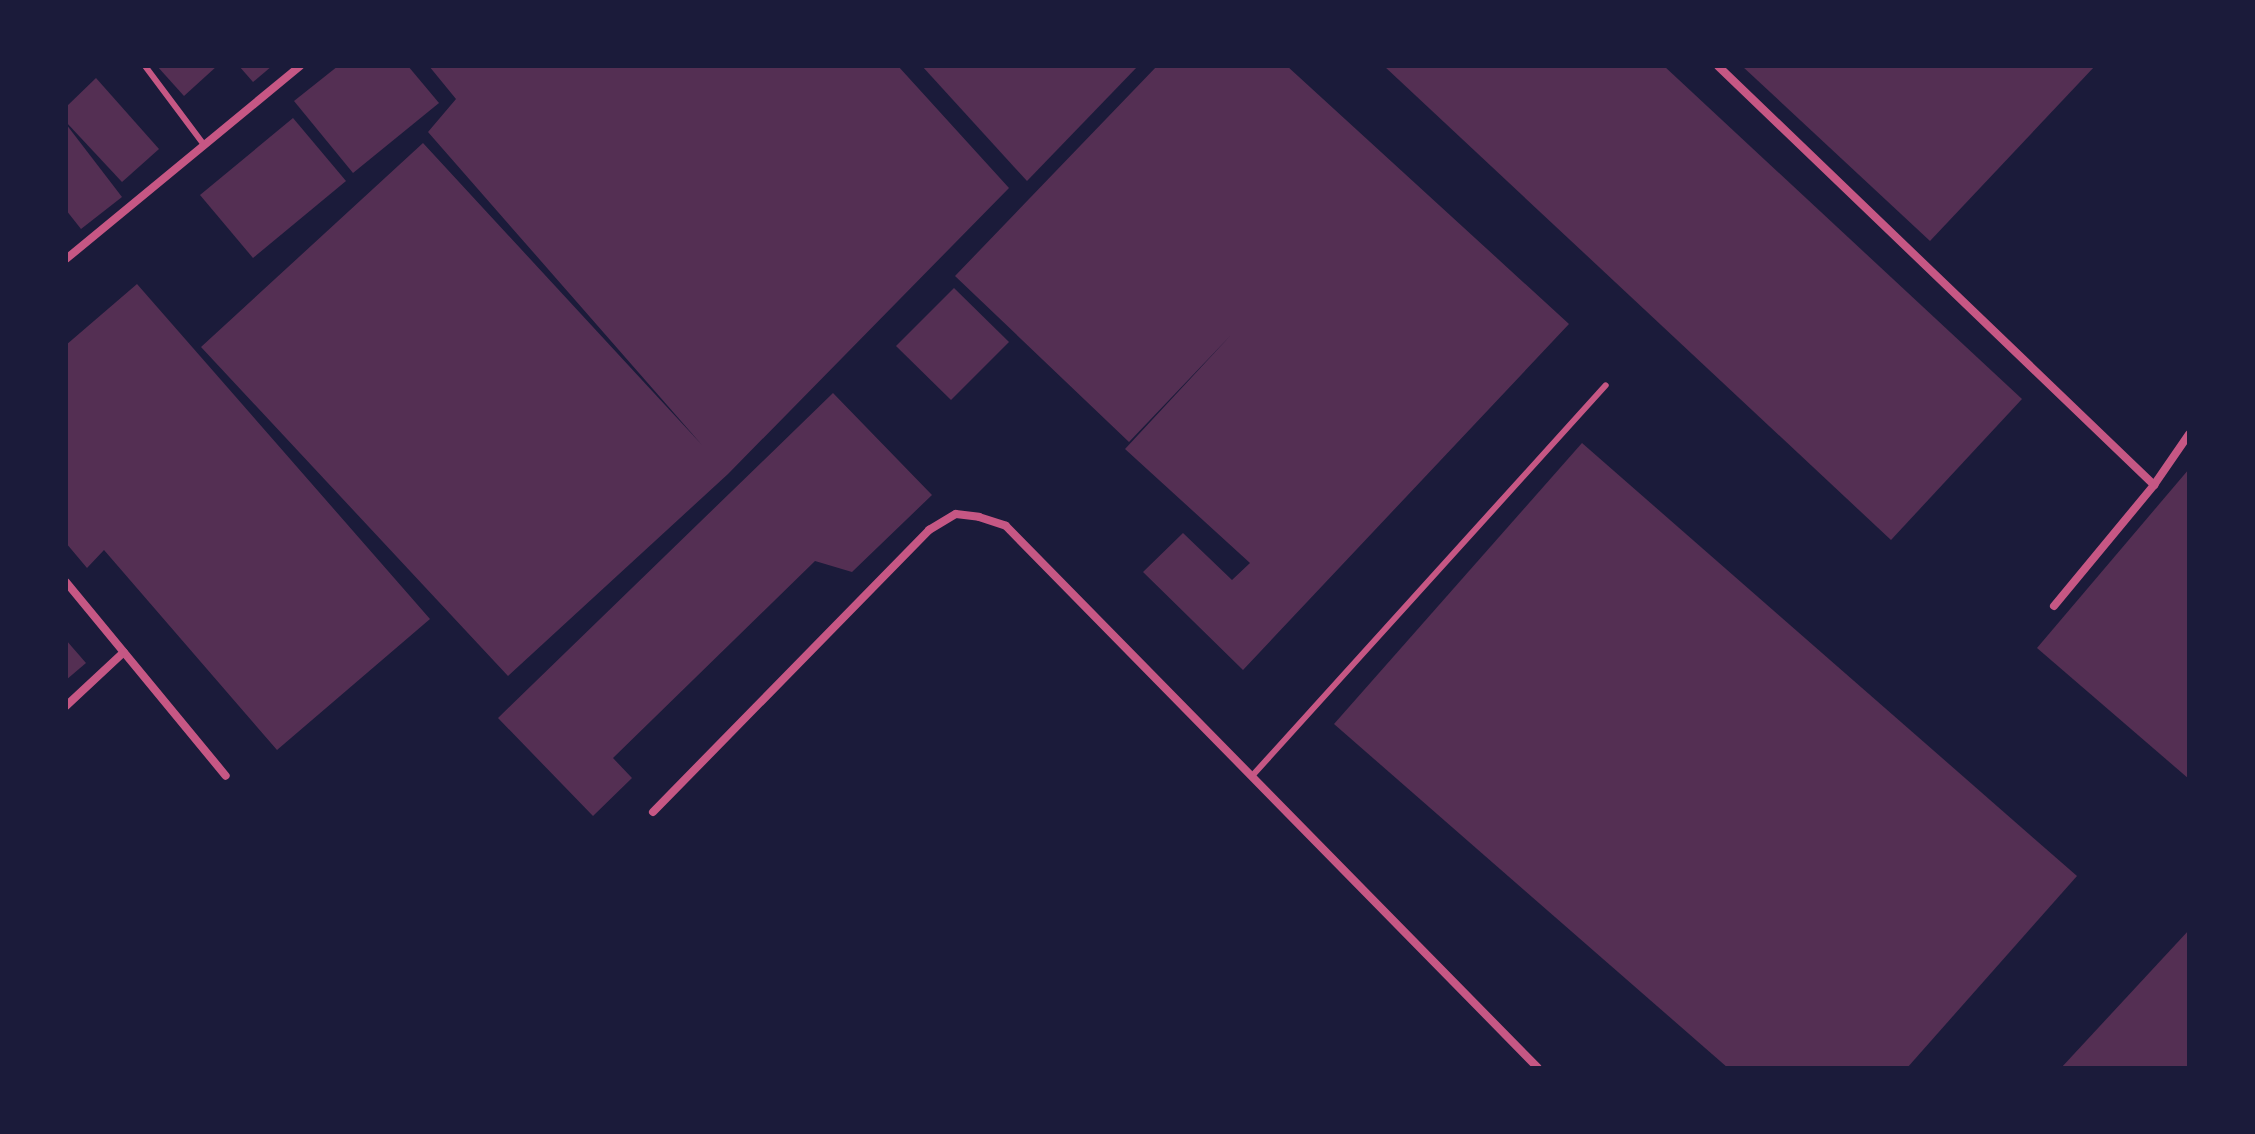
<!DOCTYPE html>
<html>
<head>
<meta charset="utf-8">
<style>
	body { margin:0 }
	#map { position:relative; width:2255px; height:1134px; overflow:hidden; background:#1b1b3a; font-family:"Crimson Pro",serif }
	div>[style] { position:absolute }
	.building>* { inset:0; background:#542f53 }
	.service>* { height:6px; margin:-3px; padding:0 3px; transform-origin:3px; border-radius:3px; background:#c65784 }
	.minor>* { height:8px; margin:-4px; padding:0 4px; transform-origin:4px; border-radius:4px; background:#c65784 }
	span { translate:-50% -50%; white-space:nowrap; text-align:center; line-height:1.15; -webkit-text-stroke:8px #1b1b3a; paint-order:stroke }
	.frame { position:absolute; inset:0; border:68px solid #1b1b3a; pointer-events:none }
</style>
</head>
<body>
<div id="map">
	<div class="building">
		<i style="clip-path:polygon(157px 66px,217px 66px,184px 96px)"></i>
		<i style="clip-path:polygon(239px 66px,272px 66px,253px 82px)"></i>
		<i style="clip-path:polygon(338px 66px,408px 66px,439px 103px,353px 173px,294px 101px)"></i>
		<i style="clip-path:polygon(429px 66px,898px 66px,1009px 188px,728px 474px,508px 676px,201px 347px,423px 143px,702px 445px,428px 132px,456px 99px)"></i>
		<i style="clip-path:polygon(922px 66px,1138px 66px,1027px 181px)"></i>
		<i style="clip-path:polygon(1157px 66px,1287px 66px,1569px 324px,1243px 670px,1143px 572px,1183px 533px,1232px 580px,1250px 563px,1125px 449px,1231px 335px,1129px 442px,955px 276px)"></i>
		<i style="clip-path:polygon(1384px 66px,1664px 66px,2022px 399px,1891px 540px)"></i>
		<i style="clip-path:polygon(1742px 66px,2095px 66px,1930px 241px)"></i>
		<i style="clip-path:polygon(96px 78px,159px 149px,122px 182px,66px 122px,66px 107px)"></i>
		<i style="clip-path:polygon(293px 118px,346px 181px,253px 258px,200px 195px)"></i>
		<i style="clip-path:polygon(66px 124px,122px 197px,81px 229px,66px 210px)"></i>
		<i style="clip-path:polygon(137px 284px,430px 619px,277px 750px,104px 550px,87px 568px,66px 543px,66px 345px)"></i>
		<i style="clip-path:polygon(954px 288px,1009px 342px,951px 400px,896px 346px)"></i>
		<i style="clip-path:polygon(833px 393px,932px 495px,852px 572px,815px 561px,613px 758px,632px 778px,593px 816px,498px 718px)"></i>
		<i style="clip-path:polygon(1582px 443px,2077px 876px,1907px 1068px,1728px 1068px,1334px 724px)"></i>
		<i style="clip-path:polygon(2189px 469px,2189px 779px,2037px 648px)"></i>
		<i style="clip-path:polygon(66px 640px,86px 663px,66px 680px)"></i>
		<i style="clip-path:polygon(2189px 930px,2189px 1068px,2061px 1068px)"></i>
	</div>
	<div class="service">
		<i style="left:145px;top:66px;width:99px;rotate:53.2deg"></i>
		<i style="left:1252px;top:776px;width:527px;rotate:-47.84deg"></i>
	</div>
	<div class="minor">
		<i style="left:1718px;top:66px;width:605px;rotate:43.86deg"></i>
		<i style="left:66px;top:259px;width:303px;rotate:-39.5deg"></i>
		<i style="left:66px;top:582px;width:251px;rotate:50.5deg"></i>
		<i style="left:2054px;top:606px;width:157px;rotate:-50.4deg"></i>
		<i style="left:2154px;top:485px;width:62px;rotate:-55.5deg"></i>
		<i style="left:66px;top:706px;width:79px;rotate:-43deg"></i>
		<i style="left:653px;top:812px;width:395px;rotate:-45.6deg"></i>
		<i style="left:929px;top:530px;width:31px;rotate:-31deg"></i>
		<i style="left:956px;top:514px;width:23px;rotate:7deg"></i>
		<i style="left:979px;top:517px;width:28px;rotate:18deg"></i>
		<i style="left:1006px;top:526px;width:759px;rotate:45.53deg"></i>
	</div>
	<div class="frame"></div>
</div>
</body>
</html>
